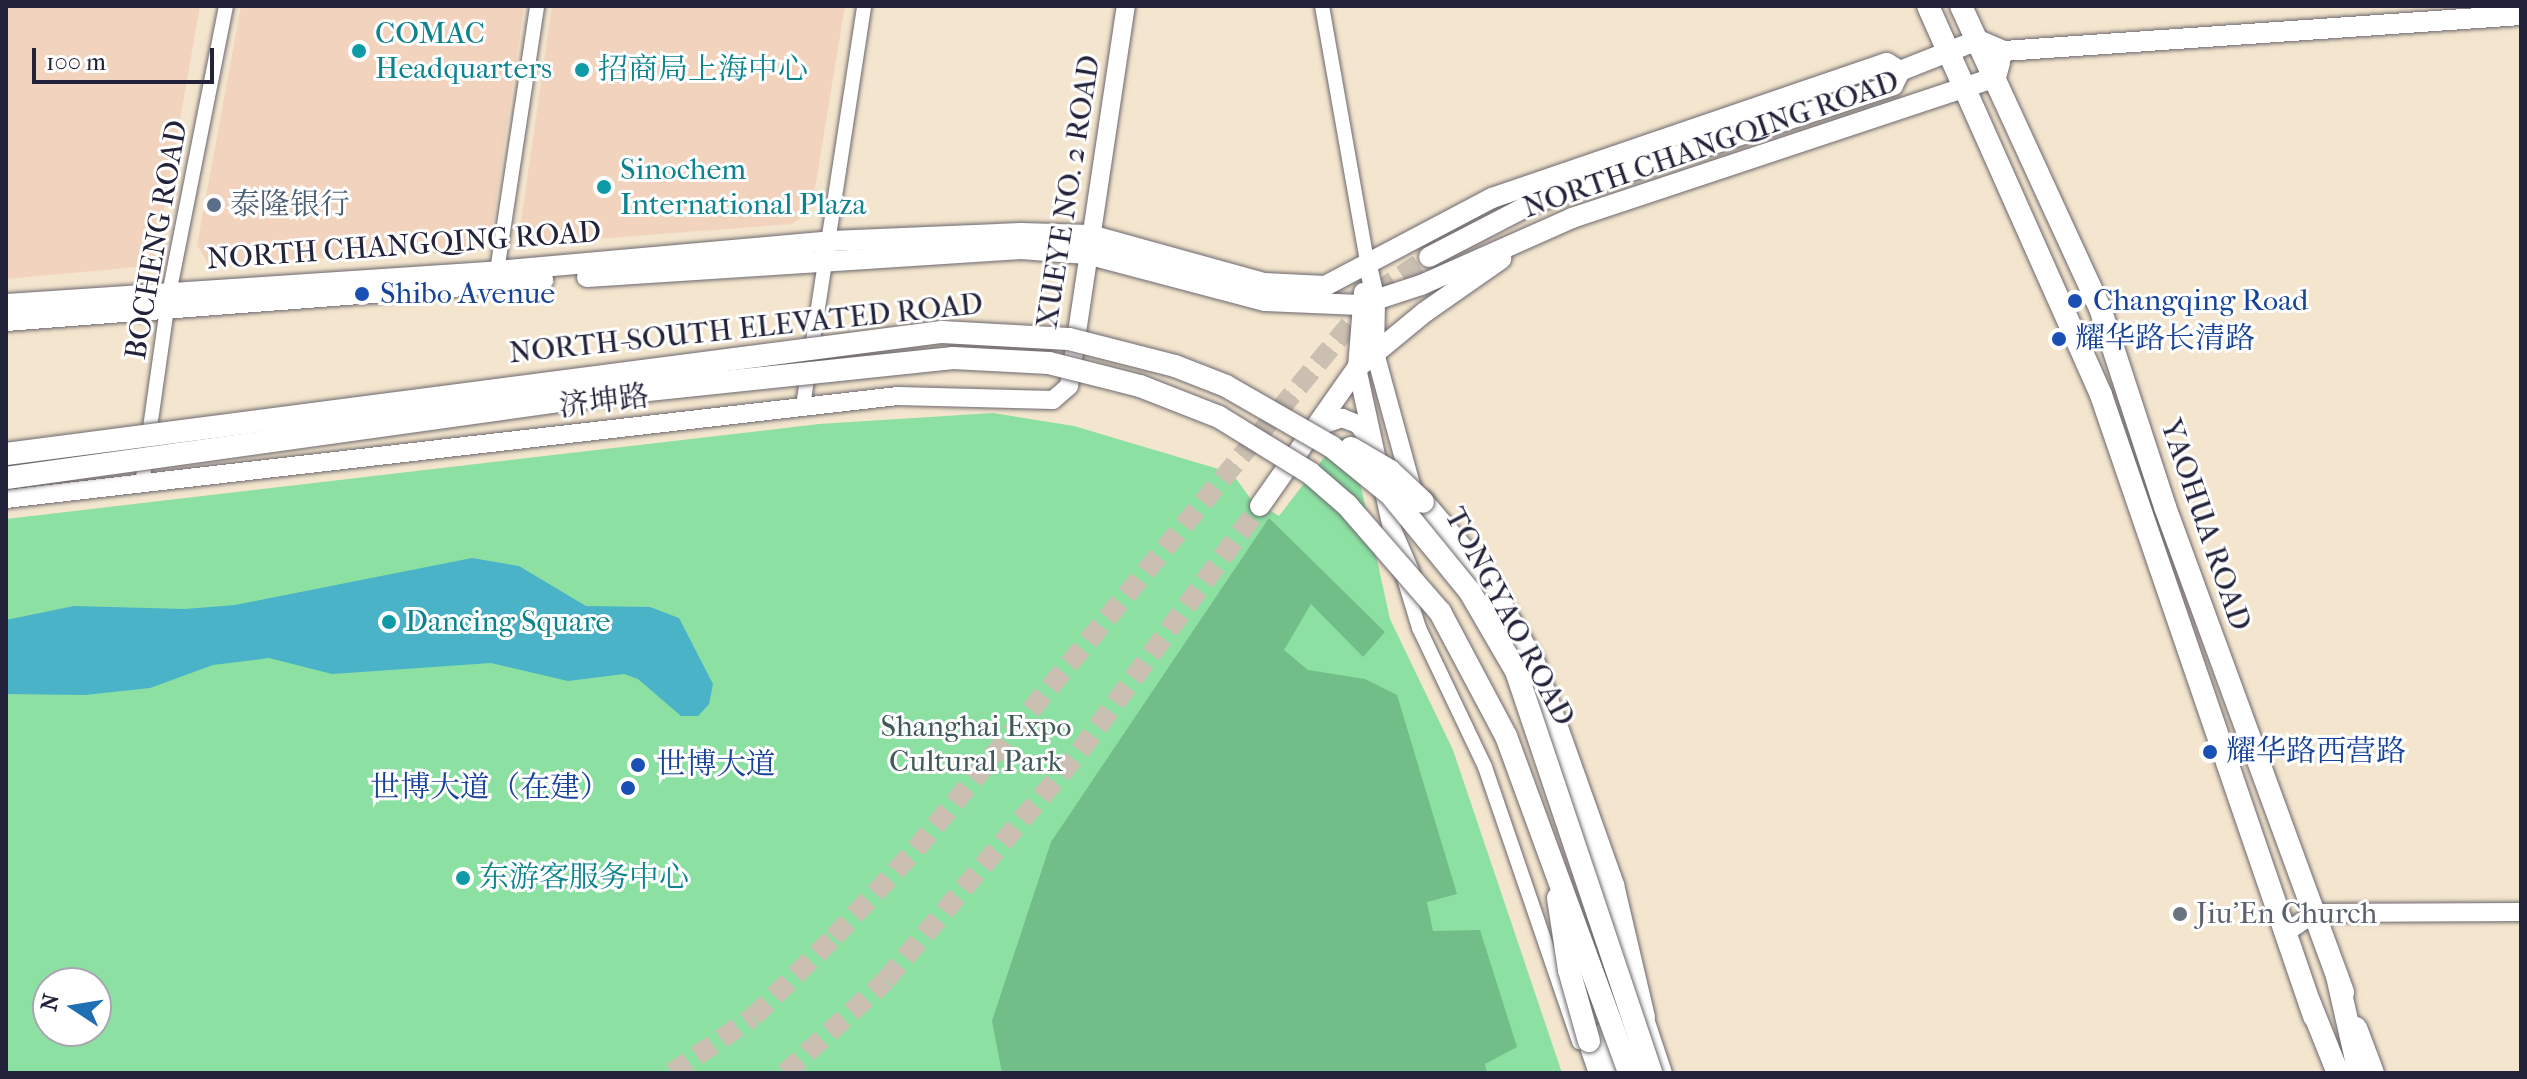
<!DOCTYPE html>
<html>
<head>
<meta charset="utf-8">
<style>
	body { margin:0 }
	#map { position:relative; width:2527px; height:1079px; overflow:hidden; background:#f4e6ce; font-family:"IM FELL French Canon","Noto Serif SC",serif }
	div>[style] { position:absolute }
	.built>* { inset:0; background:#f2d4be }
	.green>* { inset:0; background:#8ce0a2 }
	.forest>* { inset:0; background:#71be88 }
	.water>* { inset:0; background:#4ab3c8 }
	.secondary-tunnel>* { height:20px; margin-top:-10px; transform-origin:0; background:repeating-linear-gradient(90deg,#cabfb1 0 20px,transparent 0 30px) }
	.roads { filter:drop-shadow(0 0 2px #6c676e) drop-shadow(0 0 2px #6c676e) }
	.minor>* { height:14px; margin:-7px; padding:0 7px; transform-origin:7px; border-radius:7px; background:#fff }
	.tertiary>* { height:18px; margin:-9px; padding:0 9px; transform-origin:9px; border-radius:9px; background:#fff }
	.secondary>* { height:20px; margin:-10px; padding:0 10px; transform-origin:10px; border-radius:10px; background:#fff }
	.primary>* { height:22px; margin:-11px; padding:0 11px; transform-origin:11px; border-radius:11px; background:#fff }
	.trunk>* { height:22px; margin:-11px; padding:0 11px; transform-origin:11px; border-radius:11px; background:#fff }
	.bridges { filter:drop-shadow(0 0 2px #6c676e) drop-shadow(0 0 2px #6c676e) }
	.trunk-bridge>* { height:22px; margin:-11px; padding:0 11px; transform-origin:11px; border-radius:11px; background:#fff }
	.dots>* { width:22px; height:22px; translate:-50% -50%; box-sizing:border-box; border:4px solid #fff; border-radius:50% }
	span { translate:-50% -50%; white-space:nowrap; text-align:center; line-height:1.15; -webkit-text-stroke:6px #fff; paint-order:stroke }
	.culture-label { font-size:30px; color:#0d838f }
	.left { translate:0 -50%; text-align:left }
	.street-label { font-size:30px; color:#22223b }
	.service-label { font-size:30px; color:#4e5e75 }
	.transit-label { font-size:30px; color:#164399 }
	.right { translate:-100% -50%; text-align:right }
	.park-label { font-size:30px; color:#425b5a }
	.worship-label { font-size:30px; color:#5b616d }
	.frame { position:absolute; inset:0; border:8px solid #22223b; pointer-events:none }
	.north { position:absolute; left:32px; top:967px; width:80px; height:80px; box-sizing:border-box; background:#fff; border:2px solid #a7a7b1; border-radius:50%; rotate:282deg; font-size:22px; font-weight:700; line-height:32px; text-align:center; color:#22223b }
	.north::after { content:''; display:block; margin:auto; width:28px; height:36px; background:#1f6fb2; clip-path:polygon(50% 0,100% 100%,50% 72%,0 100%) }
	.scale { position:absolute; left:32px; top:48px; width:182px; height:36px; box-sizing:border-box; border:4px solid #22223b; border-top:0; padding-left:10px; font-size:24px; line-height:28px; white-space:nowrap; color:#22223b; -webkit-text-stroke:6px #fff; paint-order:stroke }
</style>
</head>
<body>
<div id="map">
	<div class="built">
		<i style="clip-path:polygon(6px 6px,200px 6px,156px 257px,149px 266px,6px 279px)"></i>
		<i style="clip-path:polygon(241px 6px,524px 6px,492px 229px,480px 251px,208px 264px,197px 245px)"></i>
		<i style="clip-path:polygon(552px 6px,845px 6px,813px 201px,805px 215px,792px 224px,542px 243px,531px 239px,521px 221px)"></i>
	</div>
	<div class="green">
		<i style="clip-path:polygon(evenodd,993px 413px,1074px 426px,1232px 473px,1250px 498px,1279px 516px,1339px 438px,1350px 437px,1390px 619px,1453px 750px,1562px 1073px,6px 1073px,6px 519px,819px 424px,993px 413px,48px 983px,96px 983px,96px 1031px,48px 1031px,48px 983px)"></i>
	</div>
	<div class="forest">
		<i style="clip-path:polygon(1269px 518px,1385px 632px,1363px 657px,1311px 604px,1284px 650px,1308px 670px,1365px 679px,1397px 695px,1457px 894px,1427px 902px,1433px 931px,1480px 930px,1517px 1047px,1485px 1064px,1487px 1073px,1002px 1073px,992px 1021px,1051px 842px)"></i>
	</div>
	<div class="water">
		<i style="clip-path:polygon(472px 558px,519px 566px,586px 606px,650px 607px,679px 618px,713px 684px,709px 704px,698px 716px,681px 716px,638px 679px,624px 674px,568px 681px,491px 663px,332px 674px,269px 658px,213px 665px,150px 688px,85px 695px,6px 694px,6px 620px,74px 606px,185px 609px,235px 605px)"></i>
	</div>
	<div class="secondary-tunnel">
		<i style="left:672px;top:1073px;width:98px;rotate:-34.7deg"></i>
		<i style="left:753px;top:1017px;width:114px;rotate:-44.6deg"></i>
		<i style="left:834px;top:937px;width:120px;rotate:-47deg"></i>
		<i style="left:916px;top:849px;width:723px;rotate:-50.39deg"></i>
		<i style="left:1377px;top:292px;width:63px;rotate:-33.9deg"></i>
		<i style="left:785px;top:1073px;width:137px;rotate:-42.6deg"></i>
		<i style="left:886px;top:980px;width:300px;rotate:-49.7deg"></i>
		<i style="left:1080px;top:751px;width:304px;rotate:-53.7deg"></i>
	</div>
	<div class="roads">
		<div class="minor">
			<i style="left:1322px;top:6px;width:264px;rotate:80deg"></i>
			<i style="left:496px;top:278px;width:275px;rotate:-81.4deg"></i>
			<i style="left:803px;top:406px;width:405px;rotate:-81.3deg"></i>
			<i style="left:142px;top:484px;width:192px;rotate:-81.9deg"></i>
			<i style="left:169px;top:294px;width:294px;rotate:-78.8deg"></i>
			<i style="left:1402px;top:572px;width:59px;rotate:73.1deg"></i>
			<i style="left:1419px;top:628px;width:154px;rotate:64.6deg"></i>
			<i style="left:1485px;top:767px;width:291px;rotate:71.1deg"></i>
		</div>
		<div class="tertiary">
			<i style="left:1368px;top:266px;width:36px;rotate:77deg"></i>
			<i style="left:1376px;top:301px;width:52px;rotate:91.1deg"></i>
			<i style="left:1375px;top:353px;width:144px;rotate:74.7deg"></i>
			<i style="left:1363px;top:292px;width:76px;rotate:94.5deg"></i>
			<i style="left:1357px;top:368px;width:165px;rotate:77.7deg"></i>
			<i style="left:1392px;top:529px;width:46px;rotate:66.8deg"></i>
			<i style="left:1317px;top:427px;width:27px;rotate:-20deg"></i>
			<i style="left:1342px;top:418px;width:17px;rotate:21deg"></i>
			<i style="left:1358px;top:424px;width:18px;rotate:56deg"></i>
			<i style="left:6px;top:499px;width:897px;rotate:-6.59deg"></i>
			<i style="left:897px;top:396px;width:156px;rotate:1.5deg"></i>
			<i style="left:1053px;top:400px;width:21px;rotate:-41deg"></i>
			<i style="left:1069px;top:386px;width:384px;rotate:-81.5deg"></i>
			<i style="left:1562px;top:777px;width:151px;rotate:70.6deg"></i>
			<i style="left:2285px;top:933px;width:36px;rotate:-34deg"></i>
			<i style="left:2315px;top:913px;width:206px;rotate:-0.3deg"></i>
			<i style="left:1640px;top:1004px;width:73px;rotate:71.6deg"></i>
			<i style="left:1603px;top:1032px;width:43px;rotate:71.1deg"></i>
		</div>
		<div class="secondary">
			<i style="left:1429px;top:257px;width:117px;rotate:-27.4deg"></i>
			<i style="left:1533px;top:203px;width:379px;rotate:-18.1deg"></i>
			<i style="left:1893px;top:85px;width:16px;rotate:-63deg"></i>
			<i style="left:587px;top:277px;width:435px;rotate:-3.7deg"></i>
			<i style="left:1021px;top:249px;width:66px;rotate:4.3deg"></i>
			<i style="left:1087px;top:254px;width:184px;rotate:14.8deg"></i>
			<i style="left:1265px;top:301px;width:95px;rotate:2.4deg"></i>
			<i style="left:1360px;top:305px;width:64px;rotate:-18.2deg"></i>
			<i style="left:1421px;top:285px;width:165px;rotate:-23.9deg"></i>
			<i style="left:1572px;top:218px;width:447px;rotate:-18.4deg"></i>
			<i style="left:1996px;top:77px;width:15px;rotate:-74deg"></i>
			<i style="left:6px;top:304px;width:492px;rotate:-3.8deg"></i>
			<i style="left:497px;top:271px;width:335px;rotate:-5.1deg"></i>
			<i style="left:831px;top:241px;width:190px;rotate:-2.4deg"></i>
			<i style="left:1021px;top:233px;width:69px;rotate:1.7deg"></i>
			<i style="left:1090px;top:235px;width:180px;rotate:15.4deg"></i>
			<i style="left:1264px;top:283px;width:61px;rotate:2.8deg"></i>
			<i style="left:1325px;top:286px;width:189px;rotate:-27.8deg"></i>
			<i style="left:1492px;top:198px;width:417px;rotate:-18.9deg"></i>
			<i style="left:1887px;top:63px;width:15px;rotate:32deg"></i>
			<i style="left:1900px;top:71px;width:84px;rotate:-21.7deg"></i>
			<i style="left:1978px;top:40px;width:28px;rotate:23deg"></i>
			<i style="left:2004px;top:51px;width:518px;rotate:-3.98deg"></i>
			<i style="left:6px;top:321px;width:539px;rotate:-4.37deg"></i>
			<i style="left:1260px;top:506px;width:169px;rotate:-54.9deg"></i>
			<i style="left:1357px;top:368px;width:88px;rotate:-39.5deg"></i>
			<i style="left:1425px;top:312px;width:93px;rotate:-34.9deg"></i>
		</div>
		<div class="primary">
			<i style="left:1928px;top:6px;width:426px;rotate:66deg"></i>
			<i style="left:2101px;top:395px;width:657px;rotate:71.07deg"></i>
			<i style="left:1961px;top:6px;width:332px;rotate:65.3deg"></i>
			<i style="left:2100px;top:308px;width:209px;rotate:71.9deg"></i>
			<i style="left:2165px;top:507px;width:517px;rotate:69.85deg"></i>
			<i style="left:2356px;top:1028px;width:48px;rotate:69.3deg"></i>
		</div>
		<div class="trunk">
			<i style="left:1423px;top:502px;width:93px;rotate:49.8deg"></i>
			<i style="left:1483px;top:573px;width:103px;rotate:60.5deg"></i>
			<i style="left:1534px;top:663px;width:236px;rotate:70.4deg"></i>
			<i style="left:1613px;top:885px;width:136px;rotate:76.8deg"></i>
			<i style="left:2337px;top:976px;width:99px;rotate:77.2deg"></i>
			<i style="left:2309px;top:1001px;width:78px;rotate:68.1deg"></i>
			<i style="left:1589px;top:1041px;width:34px;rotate:71deg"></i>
		</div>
	</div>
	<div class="bridges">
		<div class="trunk-bridge">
			<i style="left:1351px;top:448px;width:45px;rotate:30.5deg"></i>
			<i style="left:1390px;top:471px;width:45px;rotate:43.2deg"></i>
			<i style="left:6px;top:454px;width:944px;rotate:-7.43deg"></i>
			<i style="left:942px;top:332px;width:127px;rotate:3.2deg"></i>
			<i style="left:1069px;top:339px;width:109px;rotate:14.3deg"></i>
			<i style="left:1175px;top:366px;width:55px;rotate:21.4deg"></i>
			<i style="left:1226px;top:386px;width:122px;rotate:29.9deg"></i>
			<i style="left:1332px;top:447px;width:76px;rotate:39.1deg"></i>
			<i style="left:1391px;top:495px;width:125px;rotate:50.8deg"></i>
			<i style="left:1470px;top:592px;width:91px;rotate:59.8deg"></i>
			<i style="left:1516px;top:671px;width:424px;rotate:71.4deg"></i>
			<i style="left:6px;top:478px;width:610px;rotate:-7.92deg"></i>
			<i style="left:610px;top:394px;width:345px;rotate:-6deg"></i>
			<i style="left:953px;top:358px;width:96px;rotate:3deg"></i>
			<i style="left:1049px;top:363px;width:94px;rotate:14.2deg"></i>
			<i style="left:1140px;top:386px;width:85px;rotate:21.4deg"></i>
			<i style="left:1219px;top:417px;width:107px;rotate:31.6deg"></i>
			<i style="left:1310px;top:473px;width:49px;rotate:40.9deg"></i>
			<i style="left:1347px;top:505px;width:142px;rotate:49deg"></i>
			<i style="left:1440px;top:612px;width:140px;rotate:62deg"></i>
			<i style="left:1506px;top:736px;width:359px;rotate:69.9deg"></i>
			<i style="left:1558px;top:898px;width:73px;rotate:81.3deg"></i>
			<i style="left:1569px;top:970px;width:74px;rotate:74.3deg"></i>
		</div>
	</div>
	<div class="dots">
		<i style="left:359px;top:51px;background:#0f9aa8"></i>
		<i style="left:582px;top:70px;background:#0f9aa8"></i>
		<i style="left:604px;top:187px;background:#0f9aa8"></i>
		<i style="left:214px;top:205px;background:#5c6f8a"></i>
		<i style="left:362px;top:294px;background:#1a4fb4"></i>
		<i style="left:2075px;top:301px;background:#1a4fb4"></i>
		<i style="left:2059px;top:339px;background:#1a4fb4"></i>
		<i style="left:389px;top:622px;background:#0f9aa8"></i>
		<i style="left:2210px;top:752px;background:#1a4fb4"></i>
		<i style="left:638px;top:765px;background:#1a4fb4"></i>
		<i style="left:628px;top:788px;background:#1a4fb4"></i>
		<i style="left:463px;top:878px;background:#0f9aa8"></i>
		<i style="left:2180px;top:914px;background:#6b7280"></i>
	</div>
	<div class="culture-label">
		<span class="left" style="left:375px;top:51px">COMAC<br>Headquarters</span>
		<span class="left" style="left:598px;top:70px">招商局上海中心</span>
		<span class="left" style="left:620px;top:187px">Sinochem<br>International Plaza</span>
		<span class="left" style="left:405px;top:622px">Dancing Square</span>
		<span class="left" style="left:479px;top:878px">东游客服务中心</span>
	</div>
	<div class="street-label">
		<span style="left:1711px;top:145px;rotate:-19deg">NORTH CHANGQING ROAD</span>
		<span style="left:1069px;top:192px;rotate:-81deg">XUEYE NO. 2 ROAD</span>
		<span style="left:157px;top:240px;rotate:-80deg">BOCHENG ROAD</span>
		<span style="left:404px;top:246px;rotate:-4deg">NORTH CHANGQING ROAD</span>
		<span style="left:746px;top:329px;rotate:-6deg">NORTH-SOUTH ELEVATED ROAD</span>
		<span style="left:604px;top:402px;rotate:-7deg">济坤路</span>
		<span style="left:2205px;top:525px;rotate:71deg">YAOHUA ROAD</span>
		<span style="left:1509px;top:617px;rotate:62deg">TONGYAO ROAD</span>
	</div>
	<div class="service-label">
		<span class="left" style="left:230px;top:205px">泰隆银行</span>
	</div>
	<div class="transit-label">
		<span class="left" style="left:380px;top:294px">Shibo Avenue</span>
		<span class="left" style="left:2093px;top:301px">Changqing Road</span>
		<span class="left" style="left:2075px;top:339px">耀华路长清路</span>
		<span class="left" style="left:2226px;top:752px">耀华路西营路</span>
		<span class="left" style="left:656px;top:765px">世博大道</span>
		<span class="right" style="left:610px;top:788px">世博大道（在建）</span>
	</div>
	<div class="park-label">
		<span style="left:976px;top:744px">Shanghai Expo<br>Cultural Park</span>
	</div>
	<div class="worship-label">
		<span class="left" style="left:2196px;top:914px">Jiu'En Church</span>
	</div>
	<div class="frame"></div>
	<div class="north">N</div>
	<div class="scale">100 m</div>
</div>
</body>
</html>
